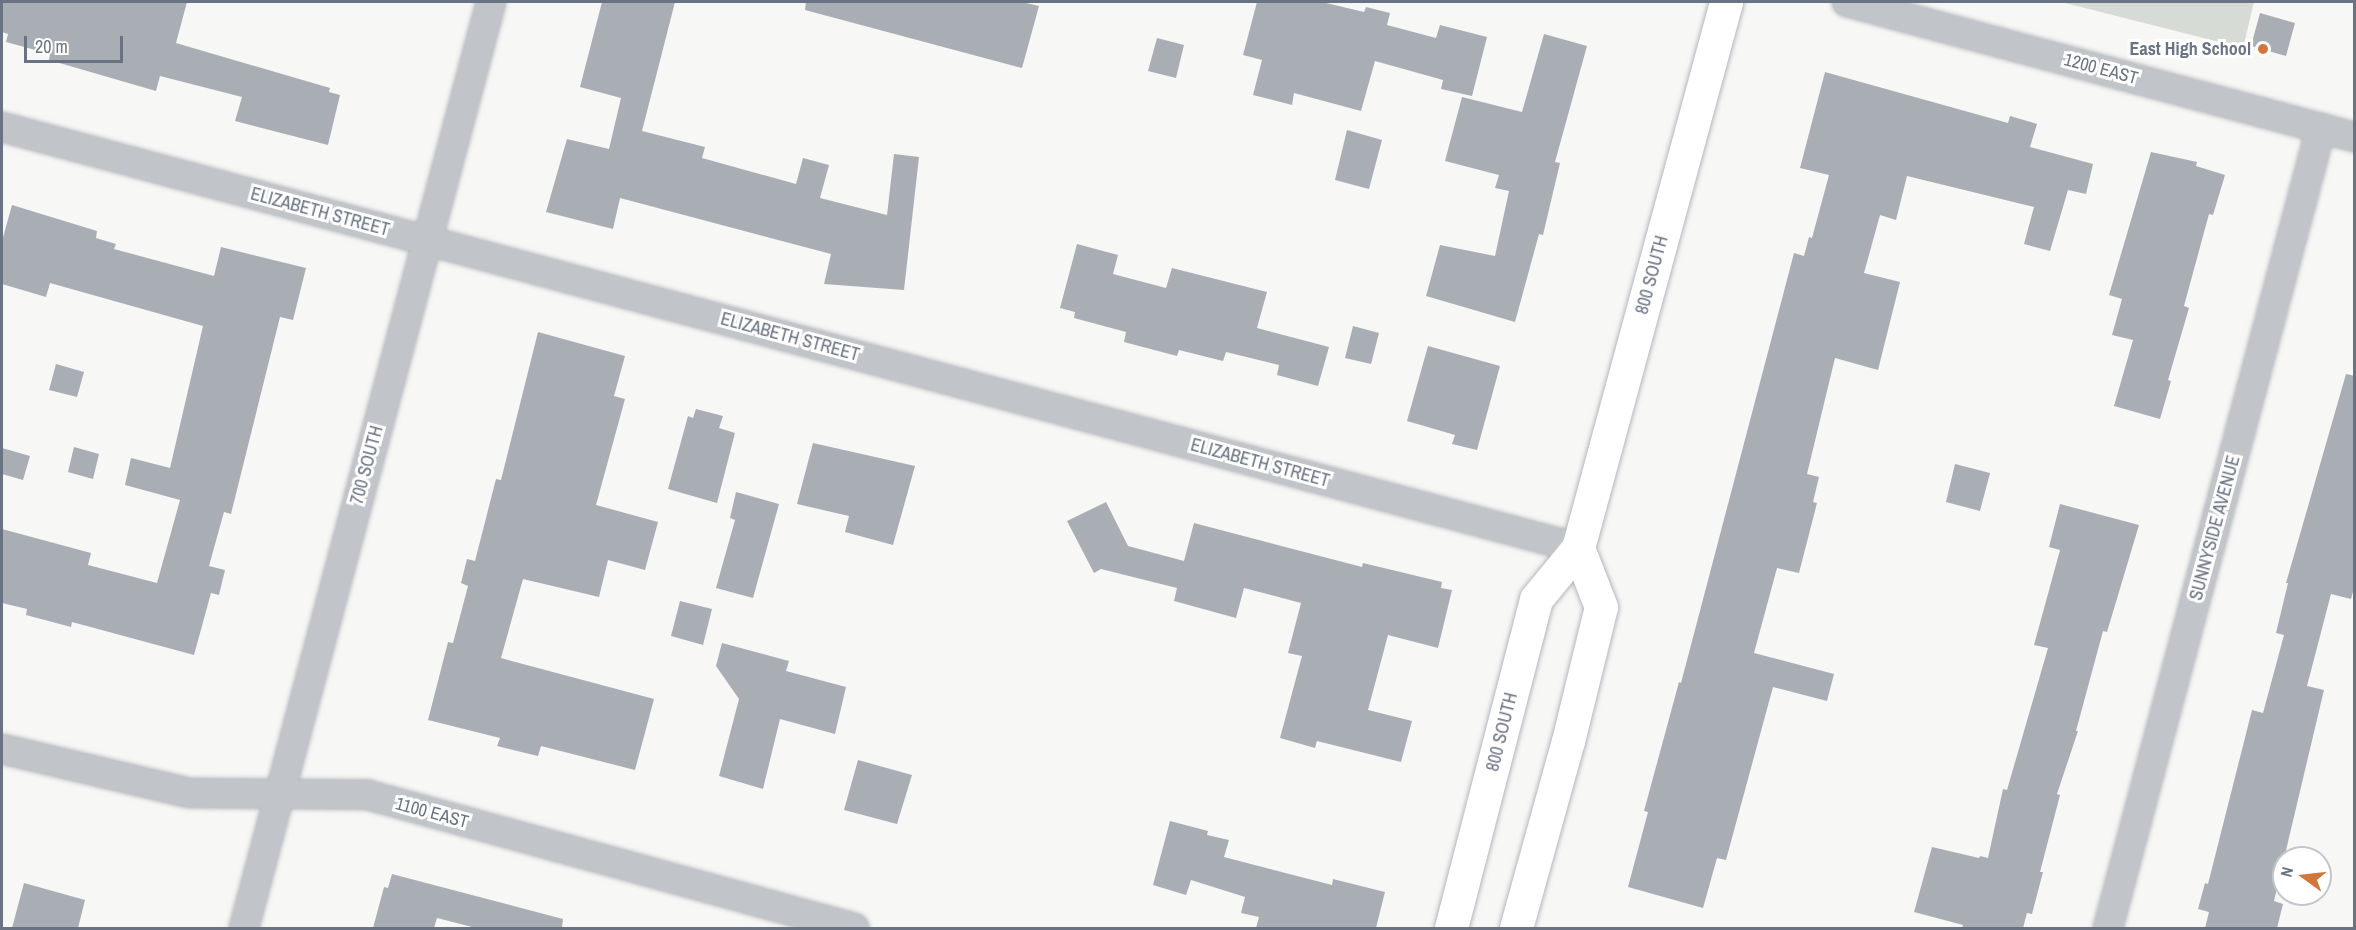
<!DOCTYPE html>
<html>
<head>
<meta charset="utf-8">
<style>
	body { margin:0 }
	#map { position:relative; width:2356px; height:930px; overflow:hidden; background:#f7f7f5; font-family:"Archivo Narrow",sans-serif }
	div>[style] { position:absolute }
	.green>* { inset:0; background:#d6dcd5 }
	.building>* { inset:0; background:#a9aeb5 }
	.roads { filter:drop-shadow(0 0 2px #b4b7bc) drop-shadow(0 0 2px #b4b7bc) }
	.minor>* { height:28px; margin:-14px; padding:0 14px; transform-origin:14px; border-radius:14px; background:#c1c4c8 }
	.secondary>* { height:33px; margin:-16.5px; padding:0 16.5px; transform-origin:16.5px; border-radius:16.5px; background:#fff }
	.dots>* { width:16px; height:16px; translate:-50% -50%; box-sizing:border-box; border:3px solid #fff; border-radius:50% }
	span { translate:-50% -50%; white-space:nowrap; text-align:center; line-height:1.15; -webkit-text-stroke:6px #fff; paint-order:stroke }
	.poi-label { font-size:18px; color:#6a7383; font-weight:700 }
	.right { translate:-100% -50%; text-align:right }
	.street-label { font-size:18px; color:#6a7383 }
	.frame { position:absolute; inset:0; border:3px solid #6a7383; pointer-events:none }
	.north { position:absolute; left:2272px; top:846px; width:60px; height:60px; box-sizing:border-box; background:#fff; border:2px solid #c3c7cd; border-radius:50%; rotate:285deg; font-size:16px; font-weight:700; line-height:24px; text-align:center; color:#6a7383 }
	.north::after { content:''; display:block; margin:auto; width:21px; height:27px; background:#d1773c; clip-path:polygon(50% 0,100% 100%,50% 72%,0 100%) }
	.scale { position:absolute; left:24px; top:36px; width:99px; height:27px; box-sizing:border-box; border:3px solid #6a7383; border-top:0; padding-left:8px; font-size:18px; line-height:21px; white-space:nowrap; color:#6a7383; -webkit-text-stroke:4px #fff; paint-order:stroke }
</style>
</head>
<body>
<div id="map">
	<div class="green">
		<i style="clip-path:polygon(2061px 2px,2254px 2px,2243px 48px)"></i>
	</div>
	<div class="building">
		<i style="clip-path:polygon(2px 2px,187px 2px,176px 43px,330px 88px,329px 92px,340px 95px,328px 145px,235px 121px,242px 97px,160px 76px,156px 91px,49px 60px,50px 54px,6px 42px,8px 34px,2px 32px)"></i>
		<i style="clip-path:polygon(602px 2px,675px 2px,642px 131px,705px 147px,702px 158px,796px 184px,803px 158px,829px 165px,820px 198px,887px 215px,894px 154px,919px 157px,904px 290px,824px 284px,831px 254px,620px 198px,613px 229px,546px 212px,567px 139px,609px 149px,621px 98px,580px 87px)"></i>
		<i style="clip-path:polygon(806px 2px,1022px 2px,1039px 6px,1022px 68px,805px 10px)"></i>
		<i style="clip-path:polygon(1257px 2px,1322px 2px,1364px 12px,1366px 7px,1390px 13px,1387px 25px,1436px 38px,1440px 25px,1487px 37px,1472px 96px,1441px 89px,1443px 80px,1375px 61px,1361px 111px,1294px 93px,1292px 105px,1253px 95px,1262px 60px,1243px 55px)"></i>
		<i style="clip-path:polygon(2260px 13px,2295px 23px,2286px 56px,2251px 46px)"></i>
		<i style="clip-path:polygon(1544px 34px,1587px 46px,1555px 162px,1560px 163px,1543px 235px,1539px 234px,1515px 322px,1426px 296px,1440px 245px,1495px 256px,1509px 191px,1495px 188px,1499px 175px,1445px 161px,1462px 97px,1522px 112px)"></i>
		<i style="clip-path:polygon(1157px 38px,1184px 45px,1176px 78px,1148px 71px)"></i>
		<i style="clip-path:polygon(1825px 72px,2008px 123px,2010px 116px,2037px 124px,2030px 147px,2093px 164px,2086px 194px,2068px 190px,2050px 251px,2024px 244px,2034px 207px,1907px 176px,1896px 220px,1880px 215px,1864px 273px,1900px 282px,1878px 370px,1835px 358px,1807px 474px,1819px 477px,1813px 502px,1817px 503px,1799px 573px,1777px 568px,1754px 653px,1834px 674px,1827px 701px,1773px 687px,1726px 860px,1717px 858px,1703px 908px,1628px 887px,1648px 812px,1644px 811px,1679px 682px,1681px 683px,1794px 253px,1804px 256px,1809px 237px,1812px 238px,1829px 175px,1800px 168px)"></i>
		<i style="clip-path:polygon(1347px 130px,1382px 140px,1369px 189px,1335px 180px)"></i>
		<i style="clip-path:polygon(2151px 152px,2197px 162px,2196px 166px,2225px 175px,2213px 215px,2209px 214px,2184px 306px,2189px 308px,2168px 380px,2171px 381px,2160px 419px,2114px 406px,2133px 340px,2112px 335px,2122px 299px,2109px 295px)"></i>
		<i style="clip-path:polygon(12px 205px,97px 231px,96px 238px,116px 244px,114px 249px,214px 276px,221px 247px,306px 268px,293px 320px,280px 317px,231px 514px,224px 512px,209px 566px,225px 570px,219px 595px,211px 593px,194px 655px,72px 622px,71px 627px,26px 615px,27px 609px,2px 603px,2px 529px,91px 553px,88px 565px,157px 583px,180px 500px,125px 485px,131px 458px,170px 468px,203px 326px,50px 283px,46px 297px,2px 284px,2px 241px)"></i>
		<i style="clip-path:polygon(1077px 244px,1118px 255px,1113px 274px,1166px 288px,1172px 268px,1267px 292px,1257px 328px,1329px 347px,1318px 386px,1277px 375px,1279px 365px,1226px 352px,1223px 361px,1179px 350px,1177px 356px,1124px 342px,1126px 332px,1074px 318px,1075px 312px,1060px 308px)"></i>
		<i style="clip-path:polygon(1353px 326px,1379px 333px,1371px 364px,1345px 358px)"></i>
		<i style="clip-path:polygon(538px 332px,625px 356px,614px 396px,625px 399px,596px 505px,658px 522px,645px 570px,608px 560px,599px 597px,523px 579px,501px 658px,654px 699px,635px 770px,541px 746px,538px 756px,497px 746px,500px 738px,428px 720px,448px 642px,453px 643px,468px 586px,461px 583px,467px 559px,475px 561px,496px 479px,501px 480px)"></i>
		<i style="clip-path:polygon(1428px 346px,1500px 366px,1477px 450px,1452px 444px,1455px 435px,1407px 421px)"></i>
		<i style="clip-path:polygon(56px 364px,84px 372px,77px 397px,49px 390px)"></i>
		<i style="clip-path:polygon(2346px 374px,2355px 376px,2355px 585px,2351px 599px,2331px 594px,2307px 686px,2324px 690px,2274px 901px,2283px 904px,2277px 928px,2205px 928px,2209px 912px,2198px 909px,2205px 883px,2208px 884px,2252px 710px,2263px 713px,2284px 635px,2276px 633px,2288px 583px,2286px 583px)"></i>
		<i style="clip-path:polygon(696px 409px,723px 416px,719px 428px,735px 433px,717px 503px,668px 489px,688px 416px,693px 418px)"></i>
		<i style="clip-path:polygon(813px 443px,915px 466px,893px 545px,845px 532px,849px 516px,797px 504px)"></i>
		<i style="clip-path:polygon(74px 447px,99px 454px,93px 479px,68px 472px)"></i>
		<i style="clip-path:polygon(2px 448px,30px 456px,23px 480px,2px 474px)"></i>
		<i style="clip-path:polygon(1955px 464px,1990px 473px,1980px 511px,1946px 502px)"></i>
		<i style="clip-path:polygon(736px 492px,779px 504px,753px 598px,716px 588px,735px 520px,730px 518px)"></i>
		<i style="clip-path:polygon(1106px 502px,1128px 546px,1184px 561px,1194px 523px,1362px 567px,1363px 563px,1442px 582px,1441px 588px,1452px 590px,1438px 648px,1388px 635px,1368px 710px,1412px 721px,1401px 762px,1317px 741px,1315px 748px,1280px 738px,1302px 656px,1288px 653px,1301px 603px,1244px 588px,1236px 618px,1174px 601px,1177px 588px,1101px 569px,1094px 573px,1067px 521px)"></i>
		<i style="clip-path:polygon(2060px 504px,2139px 525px,2107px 632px,2103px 631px,2076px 731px,2078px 731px,2057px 794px,2060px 795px,2040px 872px,2043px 872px,2032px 914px,2027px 913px,2023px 928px,1962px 928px,1963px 925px,1914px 912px,1932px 847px,1979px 858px,1980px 856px,1988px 858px,2003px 789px,2007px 790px,2048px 648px,2034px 645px,2060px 550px,2049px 547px)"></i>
		<i style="clip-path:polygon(680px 601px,712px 609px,703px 645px,671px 636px)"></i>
		<i style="clip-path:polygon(722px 643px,789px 661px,786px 671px,846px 687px,835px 734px,780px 719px,763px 789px,719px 776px,739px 699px,716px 666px)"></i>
		<i style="clip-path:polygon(858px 760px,912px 775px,897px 824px,844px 810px)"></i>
		<i style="clip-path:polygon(1170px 821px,1208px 831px,1207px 835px,1229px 840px,1224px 857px,1332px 885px,1333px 879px,1385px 892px,1376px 928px,1256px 928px,1259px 917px,1241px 913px,1245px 897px,1191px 880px,1186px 895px,1153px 885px)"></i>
		<i style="clip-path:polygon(392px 874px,563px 919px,562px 928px,476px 928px,437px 918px,434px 928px,373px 928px,384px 887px,388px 888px)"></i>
		<i style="clip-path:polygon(24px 883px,85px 900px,78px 928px,12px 928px)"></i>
	</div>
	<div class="roads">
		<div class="minor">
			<i style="left:1847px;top:2px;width:525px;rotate:14.91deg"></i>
			<i style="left:2px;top:127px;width:1631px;rotate:14.96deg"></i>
			<i style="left:2px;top:749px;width:193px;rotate:13.2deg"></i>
			<i style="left:190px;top:793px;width:178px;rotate:0.6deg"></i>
			<i style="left:368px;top:795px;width:504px;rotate:15.3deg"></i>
			<i style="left:244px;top:928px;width:958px;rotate:-75.06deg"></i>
			<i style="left:2108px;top:928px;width:828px;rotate:-75.09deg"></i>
		</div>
		<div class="secondary">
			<i style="left:1451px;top:928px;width:340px;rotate:-75.5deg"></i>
			<i style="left:1536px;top:599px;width:66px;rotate:-50.5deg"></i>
			<i style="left:1578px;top:548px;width:566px;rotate:-74.83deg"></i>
			<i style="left:1516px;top:928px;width:194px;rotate:-74.5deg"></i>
			<i style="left:1568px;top:741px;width:138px;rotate:-76.2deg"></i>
			<i style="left:1601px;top:607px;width:63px;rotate:-111.3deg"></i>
		</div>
	</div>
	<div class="dots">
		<i style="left:2263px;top:49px;background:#d1773c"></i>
	</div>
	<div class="poi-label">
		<span class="right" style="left:2251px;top:49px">East High School</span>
	</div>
	<div class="street-label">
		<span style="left:2101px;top:69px;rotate:15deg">1200 EAST</span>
		<span style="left:320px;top:212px;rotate:15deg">ELIZABETH STREET</span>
		<span style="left:1652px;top:275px;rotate:-75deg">800 SOUTH</span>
		<span style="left:790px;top:337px;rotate:15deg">ELIZABETH STREET</span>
		<span style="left:1260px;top:463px;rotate:15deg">ELIZABETH STREET</span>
		<span style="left:367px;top:465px;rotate:-75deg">700 SOUTH</span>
		<span style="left:2215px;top:528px;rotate:-75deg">SUNNYSIDE AVENUE</span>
		<span style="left:1502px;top:732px;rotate:-76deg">800 SOUTH</span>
		<span style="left:432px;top:813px;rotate:15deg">1100 EAST</span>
	</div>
	<div class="frame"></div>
	<div class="north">N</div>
	<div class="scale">20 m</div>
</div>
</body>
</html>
